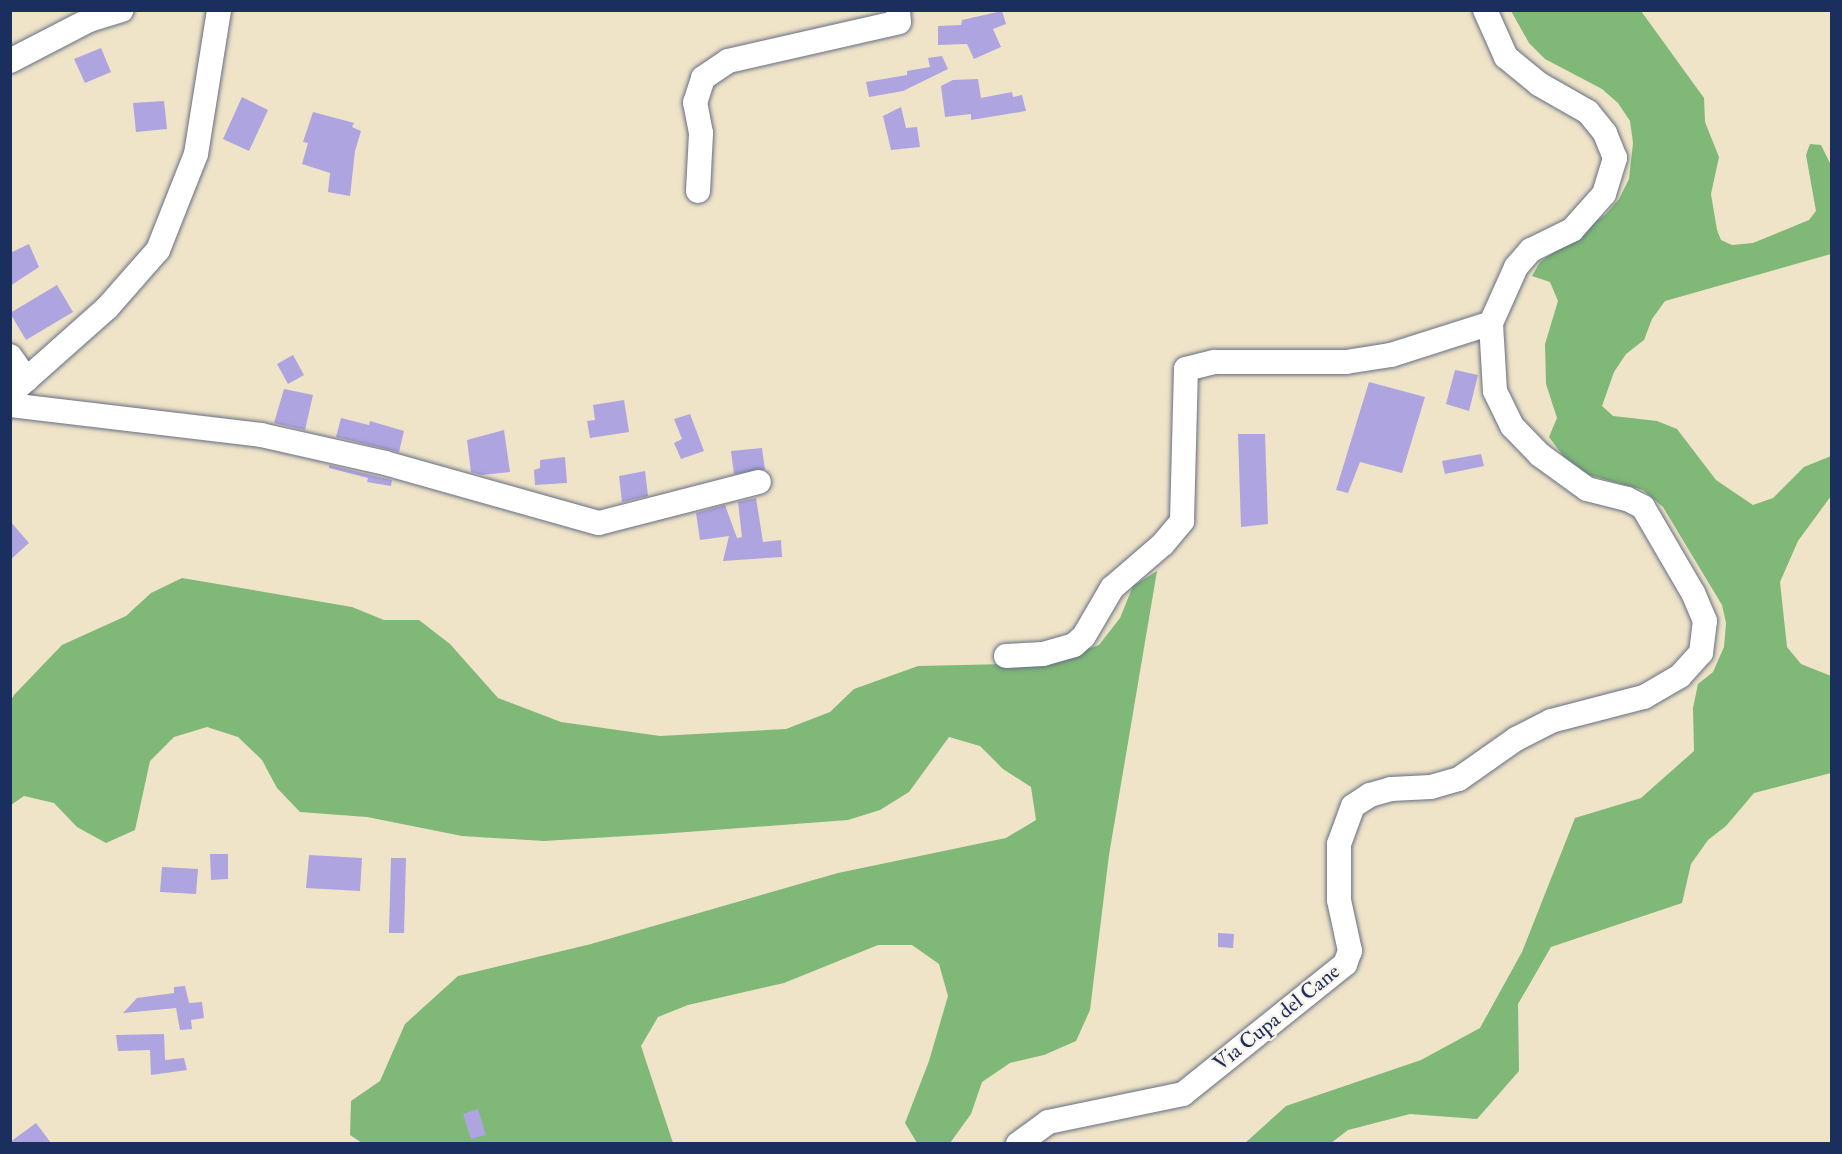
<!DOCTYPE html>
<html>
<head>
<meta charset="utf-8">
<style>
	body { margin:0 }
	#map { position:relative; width:1842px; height:1154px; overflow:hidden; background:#efe4c8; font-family:"IM FELL Double Pica",serif }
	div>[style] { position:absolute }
	.forest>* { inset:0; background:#7fb877 }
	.building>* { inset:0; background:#aea4e0 }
	.roads { filter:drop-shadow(0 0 2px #656e83) drop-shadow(0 0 2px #656e83) }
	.minor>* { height:24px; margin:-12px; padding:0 12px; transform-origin:12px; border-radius:12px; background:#fff }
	span { translate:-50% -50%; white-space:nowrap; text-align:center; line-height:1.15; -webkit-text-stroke:4.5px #f7f3e8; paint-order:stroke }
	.street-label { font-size:21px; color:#1b2f5e }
	.frame { position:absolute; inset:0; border:12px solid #1b2f5e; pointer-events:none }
</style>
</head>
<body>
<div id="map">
	<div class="forest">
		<i style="clip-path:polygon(1511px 11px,1641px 11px,1704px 98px,1705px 122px,1719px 157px,1711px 194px,1717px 230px,1721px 240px,1732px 245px,1753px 243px,1809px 220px,1816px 211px,1806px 155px,1810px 144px,1821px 145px,1831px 165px,1831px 254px,1665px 301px,1652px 319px,1644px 340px,1626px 354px,1614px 372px,1602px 406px,1613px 416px,1657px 421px,1677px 429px,1716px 480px,1753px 505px,1773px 498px,1804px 467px,1831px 456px,1831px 496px,1798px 541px,1780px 582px,1787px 647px,1801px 664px,1831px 676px,1831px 773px,1754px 793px,1726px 826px,1708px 840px,1691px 864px,1682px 903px,1551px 947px,1518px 1004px,1519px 1071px,1477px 1119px,1410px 1114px,1348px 1130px,1331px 1143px,1244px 1144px,1286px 1106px,1421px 1060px,1480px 1028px,1522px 952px,1575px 818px,1641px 798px,1694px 751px,1693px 708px,1698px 684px,1713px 672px,1724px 647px,1726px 623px,1722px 605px,1663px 507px,1643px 490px,1589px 475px,1564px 457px,1549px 437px,1557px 418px,1546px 384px,1545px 344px,1558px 301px,1550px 282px,1532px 276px,1540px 262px,1606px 214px,1619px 199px,1629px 179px,1633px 143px,1630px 121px,1618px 103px,1602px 89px,1545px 59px,1529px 43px)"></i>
		<i style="clip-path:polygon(1157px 571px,1109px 855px,1090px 1010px,1076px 1041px,1044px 1055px,1010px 1063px,982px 1082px,971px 1114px,950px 1143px,917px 1143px,905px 1123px,929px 1061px,948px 996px,939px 964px,912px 945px,878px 945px,784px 983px,688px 1005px,658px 1017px,641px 1046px,673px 1143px,362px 1143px,350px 1135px,351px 1101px,380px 1081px,405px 1024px,458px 976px,591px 944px,838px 873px,1006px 838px,1036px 820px,1031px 787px,1003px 769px,980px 746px,949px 737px,909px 792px,880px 810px,848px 820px,660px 834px,544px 841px,462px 836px,367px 817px,300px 812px,277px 788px,262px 760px,238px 737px,207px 727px,174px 737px,150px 761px,135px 830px,106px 843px,77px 827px,54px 803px,24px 796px,11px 805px,10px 702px,14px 695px,62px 645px,126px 616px,151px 593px,182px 578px,352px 607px,384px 620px,419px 620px,450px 644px,498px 698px,561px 722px,660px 736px,786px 729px,830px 712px,854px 689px,918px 666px,1049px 663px,1099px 645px,1120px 618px,1133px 586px)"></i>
	</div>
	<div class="building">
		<i style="clip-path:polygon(1002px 11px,1006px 24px,993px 29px,1001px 47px,974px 59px,967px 44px,938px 45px,938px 26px,961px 25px,962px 20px)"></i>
		<i style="clip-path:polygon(101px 48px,111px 72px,85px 83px,74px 59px)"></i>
		<i style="clip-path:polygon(942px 56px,948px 69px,903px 91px,869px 97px,866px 82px,907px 75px,907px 71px,930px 67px,928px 58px)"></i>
		<i style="clip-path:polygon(978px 79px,981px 98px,1012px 92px,1013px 97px,1022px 95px,1026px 111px,971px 120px,971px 114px,945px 117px,941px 86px,953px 80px)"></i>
		<i style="clip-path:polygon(242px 97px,268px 110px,249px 151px,223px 139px)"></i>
		<i style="clip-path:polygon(164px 101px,167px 129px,136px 132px,133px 103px)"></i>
		<i style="clip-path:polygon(901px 107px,906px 128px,917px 127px,920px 147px,891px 150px,883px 116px)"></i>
		<i style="clip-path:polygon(313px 112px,354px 123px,352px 127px,361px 131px,355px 151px,350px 196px,328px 192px,330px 173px,302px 164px,308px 143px,303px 142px)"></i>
		<i style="clip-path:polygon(29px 244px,39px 267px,10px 286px,10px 253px)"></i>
		<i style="clip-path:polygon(57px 285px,73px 312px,26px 340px,10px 313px)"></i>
		<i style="clip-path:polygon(293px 355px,304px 375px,288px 384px,277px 364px)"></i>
		<i style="clip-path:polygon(1455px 370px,1478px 375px,1469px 411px,1446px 404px)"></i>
		<i style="clip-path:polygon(1369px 382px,1425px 397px,1402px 473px,1360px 462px,1348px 493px,1336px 490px)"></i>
		<i style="clip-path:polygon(284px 389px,313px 395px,305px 430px,274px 423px)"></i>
		<i style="clip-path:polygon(624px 400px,629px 432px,590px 438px,587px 421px,595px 420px,593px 405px)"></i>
		<i style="clip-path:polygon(690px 414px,704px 451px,681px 459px,674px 443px,682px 439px,674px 419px)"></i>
		<i style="clip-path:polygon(341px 418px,369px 425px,370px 421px,404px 431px,399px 452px,336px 437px)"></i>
		<i style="clip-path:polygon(504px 430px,510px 472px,482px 475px,471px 472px,467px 440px)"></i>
		<i style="clip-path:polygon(1238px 434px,1265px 434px,1268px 524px,1241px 527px)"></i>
		<i style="clip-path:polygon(762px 448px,765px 470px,734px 474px,731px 451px)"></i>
		<i style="clip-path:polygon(1481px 454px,1484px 466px,1445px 474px,1442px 461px)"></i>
		<i style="clip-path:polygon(565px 457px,567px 483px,535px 485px,534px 470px,540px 468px,540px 460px)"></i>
		<i style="clip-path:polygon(329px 465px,392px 480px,391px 486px,367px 482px,368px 478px,329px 468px)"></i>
		<i style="clip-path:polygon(645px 471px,648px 496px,622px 502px,619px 476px)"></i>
		<i style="clip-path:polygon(756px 498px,763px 542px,781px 540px,782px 557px,723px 561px,729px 536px,700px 540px,696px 513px,725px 505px,737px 538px,742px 537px,738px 502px)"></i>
		<i style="clip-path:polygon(10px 521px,29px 543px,10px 560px)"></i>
		<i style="clip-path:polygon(210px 854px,228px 854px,228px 879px,211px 880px)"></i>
		<i style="clip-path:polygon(309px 855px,362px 858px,360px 891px,306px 888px)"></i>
		<i style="clip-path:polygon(391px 858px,406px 858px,404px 933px,389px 933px)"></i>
		<i style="clip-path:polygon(162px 867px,198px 869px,196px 894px,160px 892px)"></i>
		<i style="clip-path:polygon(1218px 933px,1234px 934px,1233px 948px,1218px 947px)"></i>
		<i style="clip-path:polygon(185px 986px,189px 1003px,202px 1002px,204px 1018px,191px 1020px,192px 1029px,180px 1030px,176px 1008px,123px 1013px,137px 998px,174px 993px,174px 987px)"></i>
		<i style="clip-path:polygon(164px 1034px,165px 1060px,184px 1058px,187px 1070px,151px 1075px,150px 1050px,118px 1051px,116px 1035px)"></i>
		<i style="clip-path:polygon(478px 1109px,486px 1135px,471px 1139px,463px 1114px)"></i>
		<i style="clip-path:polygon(36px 1123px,51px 1143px,10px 1143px,10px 1142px)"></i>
	</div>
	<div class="roads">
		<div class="minor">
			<i style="left:10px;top:61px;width:89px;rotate:-27.4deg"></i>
			<i style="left:89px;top:20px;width:34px;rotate:-17deg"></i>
			<i style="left:698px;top:191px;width:58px;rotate:-87deg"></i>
			<i style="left:701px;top:133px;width:31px;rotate:-101deg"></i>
			<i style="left:695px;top:103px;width:26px;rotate:-72deg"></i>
			<i style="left:703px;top:78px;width:30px;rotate:-34deg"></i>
			<i style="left:728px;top:61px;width:175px;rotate:-12.8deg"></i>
			<i style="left:899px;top:22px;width:12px;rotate:-95deg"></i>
			<i style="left:10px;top:356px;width:29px;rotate:55deg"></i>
			<i style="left:10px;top:394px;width:130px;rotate:-41.6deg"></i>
			<i style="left:107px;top:308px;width:77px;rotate:-48.7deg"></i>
			<i style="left:158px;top:250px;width:103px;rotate:-68.4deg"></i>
			<i style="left:196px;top:154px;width:146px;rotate:-80.9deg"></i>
			<i style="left:10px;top:405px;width:253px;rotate:6.8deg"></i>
			<i style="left:261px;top:435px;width:127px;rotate:12.7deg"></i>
			<i style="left:385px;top:463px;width:222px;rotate:15.7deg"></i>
			<i style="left:599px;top:523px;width:165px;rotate:-14.4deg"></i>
			<i style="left:1006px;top:656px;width:37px;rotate:-3deg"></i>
			<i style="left:1043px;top:654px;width:32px;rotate:-16deg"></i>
			<i style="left:1074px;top:645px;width:13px;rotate:-42deg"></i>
			<i style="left:1084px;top:636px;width:56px;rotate:-59.7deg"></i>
			<i style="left:1112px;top:588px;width:67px;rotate:-40.8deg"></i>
			<i style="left:1163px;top:544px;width:30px;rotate:-50deg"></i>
			<i style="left:1182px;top:521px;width:152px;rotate:-88.5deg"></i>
			<i style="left:1186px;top:369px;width:30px;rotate:-14deg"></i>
			<i style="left:1215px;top:362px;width:131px"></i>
			<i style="left:1346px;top:362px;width:46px;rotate:-8.8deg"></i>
			<i style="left:1391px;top:355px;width:105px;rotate:-17.7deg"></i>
			<i style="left:1018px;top:1144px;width:37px;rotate:-36deg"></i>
			<i style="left:1048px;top:1122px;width:138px;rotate:-11.7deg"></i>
			<i style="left:1183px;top:1094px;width:208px;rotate:-38.7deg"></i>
			<i style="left:1345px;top:964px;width:14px;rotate:-69deg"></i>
			<i style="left:1350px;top:951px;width:52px;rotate:-102.2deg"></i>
			<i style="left:1339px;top:900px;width:56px;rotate:-90deg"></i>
			<i style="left:1339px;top:844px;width:40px;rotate:-69.8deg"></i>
			<i style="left:1353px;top:806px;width:20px;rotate:-33deg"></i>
			<i style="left:1370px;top:795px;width:22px;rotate:-16deg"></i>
			<i style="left:1391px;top:789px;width:40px;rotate:-2.9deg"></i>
			<i style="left:1431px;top:787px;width:29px;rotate:-16deg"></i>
			<i style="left:1459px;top:779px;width:70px;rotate:-35.1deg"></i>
			<i style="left:1516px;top:739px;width:39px;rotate:-27deg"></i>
			<i style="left:1551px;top:721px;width:96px;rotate:-14.5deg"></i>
			<i style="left:1644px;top:697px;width:42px;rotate:-30.3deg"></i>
			<i style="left:1680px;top:676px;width:31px;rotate:-48deg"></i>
			<i style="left:1701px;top:653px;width:32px;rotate:-83deg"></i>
			<i style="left:1705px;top:621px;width:30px;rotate:-113deg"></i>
			<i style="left:1693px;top:593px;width:99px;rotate:-120.2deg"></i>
			<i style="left:1643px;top:507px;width:18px;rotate:-153deg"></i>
			<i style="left:1627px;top:499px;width:41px;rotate:-166deg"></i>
			<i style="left:1587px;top:489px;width:58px;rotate:-144.1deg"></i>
			<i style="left:1540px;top:455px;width:40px;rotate:-134deg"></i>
			<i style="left:1512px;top:426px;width:39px;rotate:-116deg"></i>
			<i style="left:1495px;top:391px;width:68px;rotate:-93.4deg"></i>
			<i style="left:1491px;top:323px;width:61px;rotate:-65.9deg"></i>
			<i style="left:1516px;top:267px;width:23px;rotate:-49deg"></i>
			<i style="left:1531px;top:250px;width:46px;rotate:-26deg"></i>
			<i style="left:1572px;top:230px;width:48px;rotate:-48.4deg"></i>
			<i style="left:1604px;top:194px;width:38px;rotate:-73deg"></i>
			<i style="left:1615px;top:158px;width:27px;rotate:-112deg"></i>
			<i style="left:1605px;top:133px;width:27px;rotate:-129deg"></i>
			<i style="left:1588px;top:112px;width:56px;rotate:-150.3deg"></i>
			<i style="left:1539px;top:84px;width:43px;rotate:-140.7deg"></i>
			<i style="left:1506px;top:57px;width:51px;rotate:-114.1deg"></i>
		</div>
	</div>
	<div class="street-label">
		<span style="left:1277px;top:1018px;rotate:-39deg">Via Cupa del Cane</span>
	</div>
	<div class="frame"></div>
</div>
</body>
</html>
